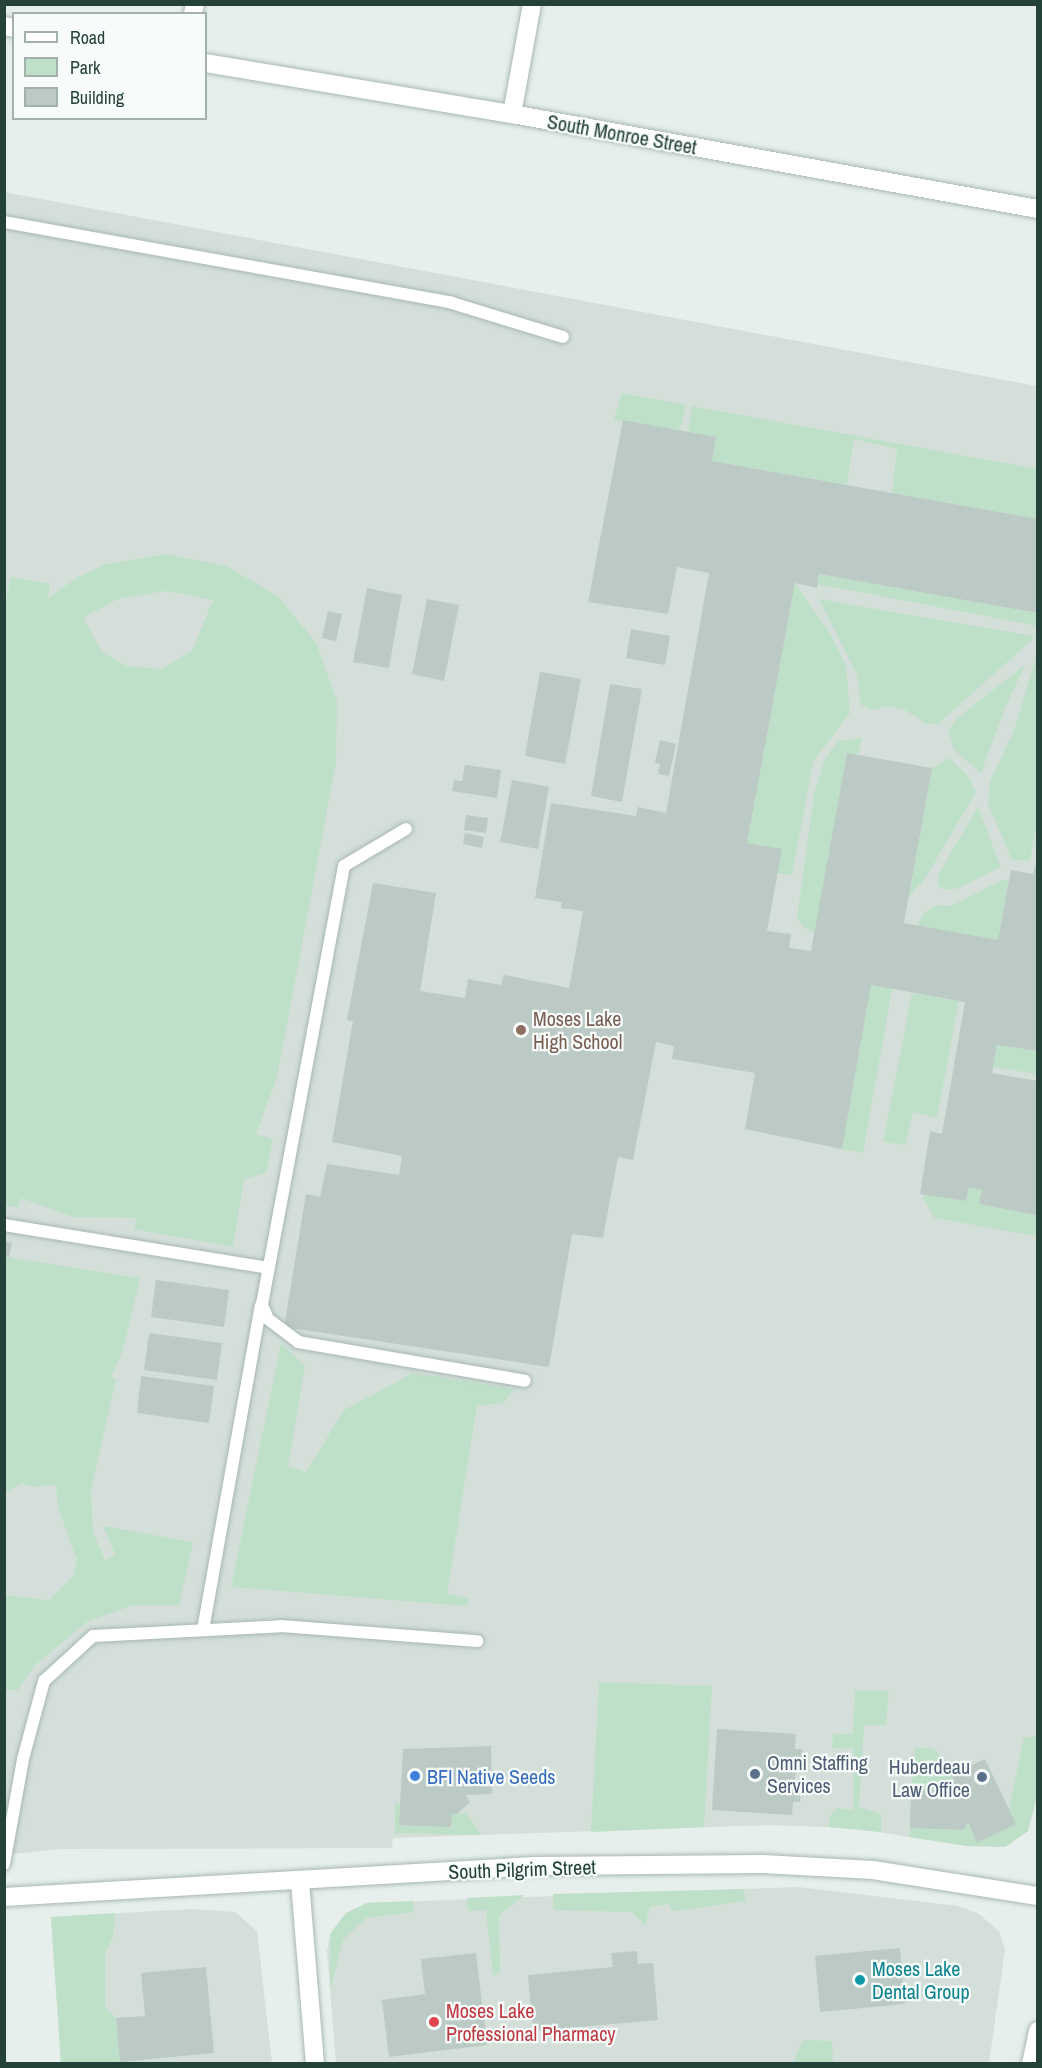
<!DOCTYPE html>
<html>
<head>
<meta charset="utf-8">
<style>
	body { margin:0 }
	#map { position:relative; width:1042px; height:2068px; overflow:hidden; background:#e6efeb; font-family:"Archivo Narrow",sans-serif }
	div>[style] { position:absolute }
	.built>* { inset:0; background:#d4dfda }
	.green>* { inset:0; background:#bfe0c8 }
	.building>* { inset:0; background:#bbcac4 }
	.roads { filter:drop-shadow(0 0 2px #a8b8b2) drop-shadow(0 0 2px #a8b8b2) }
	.service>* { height:12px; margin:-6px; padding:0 6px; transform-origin:6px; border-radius:6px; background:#fff }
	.minor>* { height:18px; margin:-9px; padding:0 9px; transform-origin:9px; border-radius:9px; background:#fff }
	.dots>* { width:16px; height:16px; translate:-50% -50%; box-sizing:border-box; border:3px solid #f7fbf9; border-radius:50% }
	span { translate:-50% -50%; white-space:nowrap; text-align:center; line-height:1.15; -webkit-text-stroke:4.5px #f7fbf9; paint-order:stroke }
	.street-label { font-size:20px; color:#24423a }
	.education-label { font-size:20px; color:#785e54 }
	.left { translate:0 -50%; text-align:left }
	.service-label { font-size:20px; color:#4e5e75 }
	.right { translate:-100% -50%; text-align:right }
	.shop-label { font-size:20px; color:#366cbe }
	.culture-label { font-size:20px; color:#0d838f }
	.health-label { font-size:20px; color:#be3a42 }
	.frame { position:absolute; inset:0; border:6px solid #24423a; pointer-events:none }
	.legend { position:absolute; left:12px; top:12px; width:195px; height:108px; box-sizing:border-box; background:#f7fbf9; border:2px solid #a3b1ad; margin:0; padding:8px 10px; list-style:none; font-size:18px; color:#24423a }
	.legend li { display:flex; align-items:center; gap:12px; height:30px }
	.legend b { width:30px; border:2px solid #a3b1ad }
</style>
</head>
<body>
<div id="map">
	<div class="built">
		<i style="clip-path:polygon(4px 192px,1037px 386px,1038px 1794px,1028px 1831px,1005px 1847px,967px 1846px,852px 1828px,769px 1825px,393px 1838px,392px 1848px,59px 1849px,5px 1855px)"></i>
		<i style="clip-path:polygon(798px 1887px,958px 1906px,979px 1914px,999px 1931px,1005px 1950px,989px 2063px,336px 2064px,327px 1951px,330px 1934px,346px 1913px,367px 1903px)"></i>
		<i style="clip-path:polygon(192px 1909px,235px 1912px,257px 1931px,272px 2063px,61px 2063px,51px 1917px)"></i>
	</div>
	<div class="green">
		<i style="clip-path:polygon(622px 393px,686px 405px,680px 430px,614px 420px)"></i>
		<i style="clip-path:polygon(692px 406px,1037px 469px,1037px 519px,892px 493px,897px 449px,854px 439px,847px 485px,712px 461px,715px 437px,688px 432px)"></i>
		<i style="clip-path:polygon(evenodd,166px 554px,226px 566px,278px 596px,316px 643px,337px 701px,336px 762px,277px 1077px,256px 1134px,273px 1139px,266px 1173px,244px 1179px,233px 1247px,134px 1229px,136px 1218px,73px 1217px,21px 1198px,18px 1208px,5px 1205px,4px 609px,11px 577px,50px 584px,48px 598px,78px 577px,106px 564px,166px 554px,166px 591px,213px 600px,192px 651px,161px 669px,127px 666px,103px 653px,83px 618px,118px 599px,166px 591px)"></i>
		<i style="clip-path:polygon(819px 574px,1037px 613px,1037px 626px,817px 584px)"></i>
		<i style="clip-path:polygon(795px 583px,831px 635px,846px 666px,850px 713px,813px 762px,792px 875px,777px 873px,747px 843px)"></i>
		<i style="clip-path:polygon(819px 599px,1033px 636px,1033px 639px,938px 724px,925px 723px,905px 710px,888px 706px,873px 710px,861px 705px,857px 675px)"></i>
		<i style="clip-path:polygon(1037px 654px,1037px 820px,1030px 861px,1012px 860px,988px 804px,990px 781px,1013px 733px)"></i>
		<i style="clip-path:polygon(1025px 665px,1005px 708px,981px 773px,954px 750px,948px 731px,956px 719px)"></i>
		<i style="clip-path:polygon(862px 738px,858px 755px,847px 753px,815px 933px,803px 927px,797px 918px,814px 794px,825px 758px,839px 741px)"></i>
		<i style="clip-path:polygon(949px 758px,968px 776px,976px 792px,926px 877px,909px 897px,932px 768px)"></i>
		<i style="clip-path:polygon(978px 807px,1001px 867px,959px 888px,948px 890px,938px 886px,938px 875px)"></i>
		<i style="clip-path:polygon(1002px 880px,1009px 880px,998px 940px,917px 926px,924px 913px,937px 905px,951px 906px)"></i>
		<i style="clip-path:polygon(871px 985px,892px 989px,863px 1153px,842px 1149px)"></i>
		<i style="clip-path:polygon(912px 993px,959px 1001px,937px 1118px,913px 1112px,905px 1145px,883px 1142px)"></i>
		<i style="clip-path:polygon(997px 1045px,1037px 1051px,1037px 1074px,993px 1067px)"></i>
		<i style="clip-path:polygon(969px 1187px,982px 1190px,980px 1204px,1035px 1215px,1037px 1202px,1037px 1236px,934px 1218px,923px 1198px,924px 1194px,966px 1201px)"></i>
		<i style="clip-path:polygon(5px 1257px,140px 1278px,123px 1350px,111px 1377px,116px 1379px,91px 1490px,93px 1532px,105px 1560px,115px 1554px,103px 1526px,193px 1542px,179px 1605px,134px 1605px,88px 1621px,34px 1666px,18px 1690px,5px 1690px,5px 1595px,49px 1600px,73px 1576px,77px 1560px,58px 1507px,56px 1485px,32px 1487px,21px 1483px,5px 1493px)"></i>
		<i style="clip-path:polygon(281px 1343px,305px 1366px,288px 1466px,306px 1472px,344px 1410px,413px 1373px,514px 1389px,504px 1403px,477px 1406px,447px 1593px,469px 1599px,466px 1606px,231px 1587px)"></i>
		<i style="clip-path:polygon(599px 1682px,712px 1686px,704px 1827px,591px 1832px)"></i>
		<i style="clip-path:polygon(855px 1690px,889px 1691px,886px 1725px,864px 1725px,859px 1807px,881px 1814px,881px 1832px,829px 1827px,830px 1816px,837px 1808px,853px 1810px,854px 1749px,832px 1748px,833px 1734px,853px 1734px)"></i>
		<i style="clip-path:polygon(1024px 1737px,1037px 1737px,1037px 1794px,1028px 1831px,1005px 1847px,967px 1846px,909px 1837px,910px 1828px,964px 1830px,968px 1822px,977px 1842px,1016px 1824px,1009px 1809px)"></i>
		<i style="clip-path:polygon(915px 1748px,933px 1748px,957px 1772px,953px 1774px,953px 1790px,911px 1789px)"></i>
		<i style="clip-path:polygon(395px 1803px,400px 1803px,399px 1825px,451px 1827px,452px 1814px,467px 1813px,481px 1835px,395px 1833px)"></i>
		<i style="clip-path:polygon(744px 1889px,746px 1901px,676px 1911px,671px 1910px,669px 1904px,650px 1907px,645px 1925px,632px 1912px,553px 1910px,553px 1894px)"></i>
		<i style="clip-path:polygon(524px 1895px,499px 1915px,500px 1971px,493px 1976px,486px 1910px,468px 1911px,467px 1898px)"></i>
		<i style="clip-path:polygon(413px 1901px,414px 1912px,366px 1918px,343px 1940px,330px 1990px,330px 1934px,346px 1913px,367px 1903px)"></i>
		<i style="clip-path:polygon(115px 1913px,113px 1937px,105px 1953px,105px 2007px,116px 2018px,120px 2062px,61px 2063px,51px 1917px)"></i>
		<i style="clip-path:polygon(803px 2040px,832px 2041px,833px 2063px,793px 2063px)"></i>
	</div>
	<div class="building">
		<i style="clip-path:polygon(623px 420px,716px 437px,712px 461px,1038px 519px,1038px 613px,819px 574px,817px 588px,795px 583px,747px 843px,782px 849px,767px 931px,791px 934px,789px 948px,811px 951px,847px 753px,932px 768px,904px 923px,998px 940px,1011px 870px,1033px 874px,1038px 855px,1038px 1051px,997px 1045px,992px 1073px,1038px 1081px,1036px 1215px,979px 1204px,982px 1190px,969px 1187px,966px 1201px,920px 1194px,930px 1131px,942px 1134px,965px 1002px,871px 985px,842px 1149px,745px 1129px,755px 1073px,672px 1059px,674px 1046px,656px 1042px,633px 1160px,618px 1157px,603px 1238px,572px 1234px,549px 1367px,284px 1327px,306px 1194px,320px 1197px,327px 1164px,399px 1175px,402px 1156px,332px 1142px,353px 1021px,347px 1020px,373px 883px,436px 893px,420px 991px,465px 998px,468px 979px,501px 985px,504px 975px,569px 988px,583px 911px,561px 908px,562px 902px,535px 898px,551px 803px,636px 816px,638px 807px,666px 813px,709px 573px,677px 567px,668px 614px,588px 602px)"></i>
		<i style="clip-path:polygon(367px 588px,402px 595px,389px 668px,353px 662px)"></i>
		<i style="clip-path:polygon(427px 599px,459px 605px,444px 681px,412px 674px)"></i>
		<i style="clip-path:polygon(328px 611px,342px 614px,336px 641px,322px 638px)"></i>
		<i style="clip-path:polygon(631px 629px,670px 636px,665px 665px,626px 658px)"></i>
		<i style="clip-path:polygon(540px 672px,581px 679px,565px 764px,525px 756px)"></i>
		<i style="clip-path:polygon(610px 684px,642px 689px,622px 802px,591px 796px)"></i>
		<i style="clip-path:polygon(660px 740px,676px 744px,669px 776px,658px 774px,660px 764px,655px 763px)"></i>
		<i style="clip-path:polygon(465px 765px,501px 770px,497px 798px,452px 791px,454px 780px,462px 781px)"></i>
		<i style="clip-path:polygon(512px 780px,549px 787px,538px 849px,500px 842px)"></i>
		<i style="clip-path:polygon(466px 815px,488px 818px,486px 833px,464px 830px)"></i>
		<i style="clip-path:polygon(465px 833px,484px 837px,482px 848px,463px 844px)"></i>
		<i style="clip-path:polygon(4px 1241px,12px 1243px,9px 1257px,4px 1257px)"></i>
		<i style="clip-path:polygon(156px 1280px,229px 1290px,224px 1327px,151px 1317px)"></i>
		<i style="clip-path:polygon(149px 1333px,222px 1343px,217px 1380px,144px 1370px)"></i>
		<i style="clip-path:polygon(141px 1376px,214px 1386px,209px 1423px,137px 1413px)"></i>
		<i style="clip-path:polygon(717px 1729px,796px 1734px,795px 1749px,803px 1749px,801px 1768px,796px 1767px,795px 1780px,801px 1780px,800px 1802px,793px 1802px,792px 1815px,712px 1810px)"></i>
		<i style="clip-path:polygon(491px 1746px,492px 1794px,466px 1795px,470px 1802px,457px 1814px,452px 1814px,451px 1827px,399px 1825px,403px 1749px)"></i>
		<i style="clip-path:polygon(985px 1759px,1016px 1824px,977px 1843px,968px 1822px,964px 1830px,910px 1828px,911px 1789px,953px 1790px,953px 1774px)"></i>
		<i style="clip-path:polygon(900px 1948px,905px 2004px,820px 2012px,815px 1956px)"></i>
		<i style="clip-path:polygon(637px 1951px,638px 1964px,653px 1963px,658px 2020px,533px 2031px,528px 1975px,613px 1967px,611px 1953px)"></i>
		<i style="clip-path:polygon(476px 1953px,487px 2045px,389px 2057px,382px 2000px,425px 1994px,421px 1959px)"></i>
		<i style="clip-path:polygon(206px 1967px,214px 2053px,120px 2062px,116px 2018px,145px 2016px,141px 1973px)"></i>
	</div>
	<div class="roads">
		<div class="service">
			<i style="left:4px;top:222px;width:455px;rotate:10.2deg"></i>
			<i style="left:452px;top:303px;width:116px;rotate:17deg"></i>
			<i style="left:406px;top:829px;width:72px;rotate:149.2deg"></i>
			<i style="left:344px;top:866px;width:447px;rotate:100.6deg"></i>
			<i style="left:262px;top:1305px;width:15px;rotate:67deg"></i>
			<i style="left:268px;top:1319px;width:38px;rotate:37deg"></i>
			<i style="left:298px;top:1342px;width:230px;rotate:9.7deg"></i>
			<i style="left:4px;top:1225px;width:268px;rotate:9.2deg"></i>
			<i style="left:203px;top:1630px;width:329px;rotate:-79.9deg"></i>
			<i style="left:4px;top:1864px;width:107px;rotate:-79.7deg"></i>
			<i style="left:23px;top:1759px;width:81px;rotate:-74.9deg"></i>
			<i style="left:44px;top:1681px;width:67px;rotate:-42.6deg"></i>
			<i style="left:93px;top:1636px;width:188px;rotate:-3deg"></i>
			<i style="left:281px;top:1626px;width:197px;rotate:4.4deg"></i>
		</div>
		<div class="minor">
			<i style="left:193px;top:14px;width:10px;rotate:-79deg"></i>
			<i style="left:4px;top:26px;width:10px;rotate:11deg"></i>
			<i style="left:206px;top:63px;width:310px;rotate:9.5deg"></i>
			<i style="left:512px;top:114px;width:535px;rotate:10.24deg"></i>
			<i style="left:512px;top:114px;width:112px;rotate:-79.7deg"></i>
			<i style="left:300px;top:1882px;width:183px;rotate:85.3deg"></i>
			<i style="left:4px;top:1897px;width:532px;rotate:-3.34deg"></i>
			<i style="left:535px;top:1866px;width:228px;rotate:-0.5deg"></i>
			<i style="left:763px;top:1864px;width:110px;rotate:3.1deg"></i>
			<i style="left:873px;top:1870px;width:167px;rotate:9deg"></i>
			<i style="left:1031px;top:2064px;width:34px;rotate:-78deg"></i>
		</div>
	</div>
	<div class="dots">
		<i style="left:521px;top:1030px;background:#8d6e63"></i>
		<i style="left:755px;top:1774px;background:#5c6f8a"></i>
		<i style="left:415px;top:1776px;background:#3f7fe0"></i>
		<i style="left:982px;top:1777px;background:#5c6f8a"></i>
		<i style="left:860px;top:1980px;background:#0f9aa8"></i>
		<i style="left:434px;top:2022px;background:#e0444e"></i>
	</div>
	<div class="street-label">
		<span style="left:622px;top:134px;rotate:10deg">South Monroe Street</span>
		<span style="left:522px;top:1869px;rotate:-2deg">South Pilgrim Street</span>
	</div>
	<div class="education-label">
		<span class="left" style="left:533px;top:1030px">Moses Lake<br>High School</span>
	</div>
	<div class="service-label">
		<span class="left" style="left:767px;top:1774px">Omni Staffing<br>Services</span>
		<span class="right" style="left:970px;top:1778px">Huberdeau<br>Law Office</span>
	</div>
	<div class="shop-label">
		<span class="left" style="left:427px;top:1776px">BFI Native Seeds</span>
	</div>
	<div class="culture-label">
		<span class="left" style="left:872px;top:1980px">Moses Lake<br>Dental Group</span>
	</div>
	<div class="health-label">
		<span class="left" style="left:446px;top:2022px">Moses Lake<br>Professional Pharmacy</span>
	</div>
	<div class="frame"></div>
	<ul class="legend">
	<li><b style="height:8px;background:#fff"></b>Road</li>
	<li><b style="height:16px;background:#bfe0c8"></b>Park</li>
	<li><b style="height:16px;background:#bbcac4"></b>Building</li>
	</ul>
</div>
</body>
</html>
